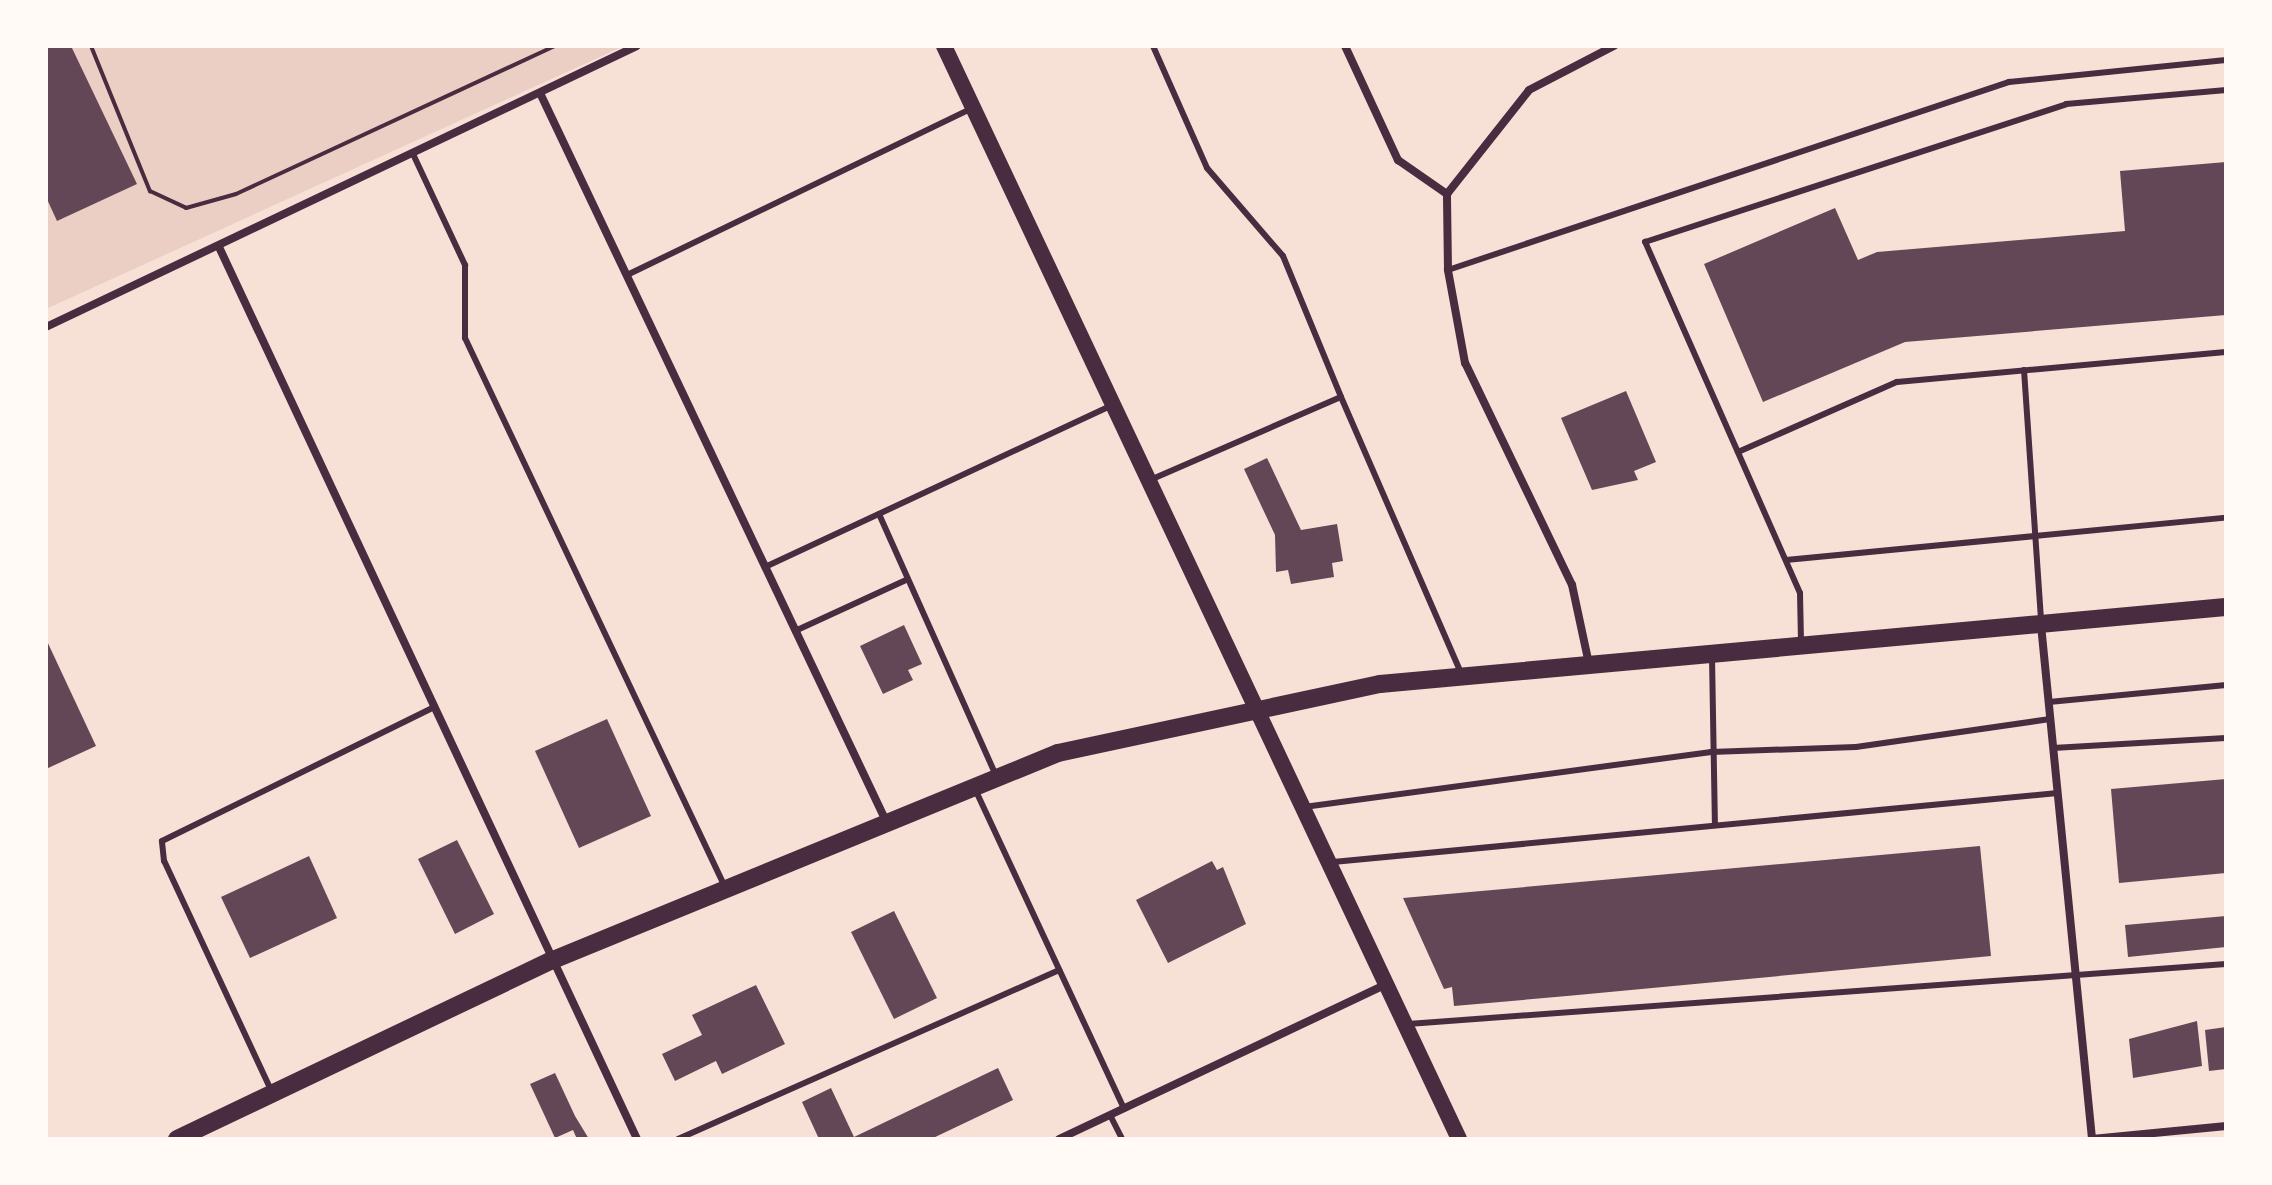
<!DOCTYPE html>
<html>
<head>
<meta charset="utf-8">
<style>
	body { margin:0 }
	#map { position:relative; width:2272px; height:1185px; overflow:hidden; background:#f7e1d7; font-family:Lato,sans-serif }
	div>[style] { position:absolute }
	.green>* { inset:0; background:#ebcfc5 }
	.building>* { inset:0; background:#644757 }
	.path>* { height:4px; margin:-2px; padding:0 2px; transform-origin:2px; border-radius:2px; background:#4a2c40 }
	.service>* { height:6px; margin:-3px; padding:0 3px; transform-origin:3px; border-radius:3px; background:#4a2c40 }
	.minor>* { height:8px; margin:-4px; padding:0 4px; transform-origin:4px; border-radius:4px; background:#4a2c40 }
	.secondary>* { height:16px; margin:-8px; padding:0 8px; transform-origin:8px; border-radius:8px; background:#4a2c40 }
	.primary>* { height:18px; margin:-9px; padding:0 9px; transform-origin:9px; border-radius:9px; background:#4a2c40 }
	span { translate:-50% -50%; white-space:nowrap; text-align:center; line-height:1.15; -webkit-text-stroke:8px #fffaf5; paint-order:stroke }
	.frame { position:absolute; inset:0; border:48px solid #fffaf5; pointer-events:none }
</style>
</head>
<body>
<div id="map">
	<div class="green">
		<i style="clip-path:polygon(46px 46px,624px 46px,46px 309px)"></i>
	</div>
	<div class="building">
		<i style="clip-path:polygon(46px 46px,71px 46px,137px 184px,57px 221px,46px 197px)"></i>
		<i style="clip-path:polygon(2226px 162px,2226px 315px,1905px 342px,1763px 402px,1704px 264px,1835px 208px,1858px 260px,1877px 252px,2125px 231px,2120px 171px)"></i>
		<i style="clip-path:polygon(1626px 391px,1656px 462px,1634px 471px,1638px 480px,1592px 490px,1561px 418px)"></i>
		<i style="clip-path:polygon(1267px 458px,1301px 530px,1337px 524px,1343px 561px,1332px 563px,1334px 577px,1291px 584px,1288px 570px,1276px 572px,1275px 535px,1244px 469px)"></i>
		<i style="clip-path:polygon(904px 625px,922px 664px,908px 670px,913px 680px,883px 694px,860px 646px)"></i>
		<i style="clip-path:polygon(46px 639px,96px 746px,46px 769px)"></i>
		<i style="clip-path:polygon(607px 719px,651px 816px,579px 848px,535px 751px)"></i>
		<i style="clip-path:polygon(2226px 779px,2226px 873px,2119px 883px,2111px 789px)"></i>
		<i style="clip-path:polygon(457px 840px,494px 914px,455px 934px,418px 859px)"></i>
		<i style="clip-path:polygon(1980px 846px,1991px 956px,1567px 996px,1454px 1006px,1452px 987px,1444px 989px,1403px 898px)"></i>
		<i style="clip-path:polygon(309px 856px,337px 918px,250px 958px,221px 897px)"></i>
		<i style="clip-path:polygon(1212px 861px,1217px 870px,1223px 867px,1246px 924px,1168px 963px,1136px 900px)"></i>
		<i style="clip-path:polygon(894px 911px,937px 998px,894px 1019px,851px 932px)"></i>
		<i style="clip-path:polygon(2226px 916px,2226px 947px,2128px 957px,2125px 925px)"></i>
		<i style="clip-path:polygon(756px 985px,785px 1044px,722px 1074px,716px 1061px,675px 1081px,662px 1054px,702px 1035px,692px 1015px)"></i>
		<i style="clip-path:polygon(2197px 1021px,2202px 1066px,2133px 1078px,2129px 1039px)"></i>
		<i style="clip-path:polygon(2226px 1027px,2226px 1069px,2209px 1071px,2205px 1030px)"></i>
		<i style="clip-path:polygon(998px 1068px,1013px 1100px,931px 1139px,819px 1139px,802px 1102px,831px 1088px,854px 1137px)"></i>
		<i style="clip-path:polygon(555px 1073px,575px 1116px,589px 1139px,577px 1139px,573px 1130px,555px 1138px,530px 1084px)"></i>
	</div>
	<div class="path">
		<i style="left:91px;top:46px;width:157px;rotate:67.9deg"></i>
		<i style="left:150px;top:191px;width:40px;rotate:25deg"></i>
		<i style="left:186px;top:208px;width:52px;rotate:-15.6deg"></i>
		<i style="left:236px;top:194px;width:352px;rotate:-24.9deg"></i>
	</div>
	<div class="service">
		<i style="left:1153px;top:46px;width:133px;rotate:66.1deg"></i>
		<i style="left:1207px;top:168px;width:116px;rotate:49.2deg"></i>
		<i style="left:1283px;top:256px;width:152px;rotate:67.6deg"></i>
		<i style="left:413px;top:154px;width:123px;rotate:64.9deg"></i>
		<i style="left:465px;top:265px;width:73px;rotate:90deg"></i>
		<i style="left:465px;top:338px;width:607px;rotate:64.66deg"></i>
		<i style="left:1448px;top:270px;width:592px;rotate:-18.53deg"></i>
		<i style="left:2009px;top:82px;width:218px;rotate:-5.8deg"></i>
		<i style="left:627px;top:275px;width:384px;rotate:-25.8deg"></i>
		<i style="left:2024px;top:370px;width:253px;rotate:86.1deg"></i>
		<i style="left:1738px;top:452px;width:174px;rotate:-23.8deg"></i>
		<i style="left:1897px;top:382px;width:330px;rotate:-5.2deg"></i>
		<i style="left:1150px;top:480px;width:208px;rotate:-23.5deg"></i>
		<i style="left:1341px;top:397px;width:301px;rotate:66.5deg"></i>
		<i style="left:879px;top:514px;width:287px;rotate:65.9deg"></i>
		<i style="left:1786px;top:560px;width:442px;rotate:-5.5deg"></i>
		<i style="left:765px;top:567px;width:384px;rotate:-25deg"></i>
		<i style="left:795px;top:631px;width:124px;rotate:-24.7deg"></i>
		<i style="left:1801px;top:641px;width:48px;rotate:-91.2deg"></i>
		<i style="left:1800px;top:593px;width:384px;rotate:-113.8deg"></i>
		<i style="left:1645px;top:242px;width:443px;rotate:-18.1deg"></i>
		<i style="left:2066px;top:104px;width:161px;rotate:-5deg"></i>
		<i style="left:1712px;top:657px;width:166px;rotate:89deg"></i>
		<i style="left:2049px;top:702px;width:178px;rotate:-5.5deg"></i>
		<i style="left:2053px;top:748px;width:173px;rotate:-3.3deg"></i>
		<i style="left:975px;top:789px;width:353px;rotate:65deg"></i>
		<i style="left:1304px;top:807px;width:411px;rotate:-7.7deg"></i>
		<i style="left:1711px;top:752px;width:145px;rotate:-2deg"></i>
		<i style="left:1856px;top:747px;width:196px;rotate:-8.2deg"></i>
		<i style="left:1333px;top:862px;width:728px;rotate:-5.44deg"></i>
		<i style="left:1408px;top:1024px;width:820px;rotate:-4.2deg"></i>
		<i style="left:271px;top:1090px;width:253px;rotate:-115deg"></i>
		<i style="left:164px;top:861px;width:20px;rotate:-96deg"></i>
		<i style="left:162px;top:841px;width:303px;rotate:-26.2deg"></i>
		<i style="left:1110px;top:1115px;width:27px;rotate:63deg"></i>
		<i style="left:678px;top:1139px;width:417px;rotate:-23.9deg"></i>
	</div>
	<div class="minor">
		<i style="left:1345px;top:46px;width:126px;rotate:65.1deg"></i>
		<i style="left:1398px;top:160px;width:60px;rotate:34.8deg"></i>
		<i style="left:540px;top:93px;width:804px;rotate:64.58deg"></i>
		<i style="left:219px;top:247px;width:985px;rotate:64.89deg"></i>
		<i style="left:46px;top:327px;width:654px;rotate:-25.43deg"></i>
		<i style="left:2041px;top:625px;width:517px;rotate:84.33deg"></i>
		<i style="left:2092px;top:1139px;width:135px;rotate:-5.5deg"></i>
		<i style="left:1589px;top:664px;width:81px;rotate:-102.1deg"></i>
		<i style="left:1572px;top:585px;width:246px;rotate:-115.7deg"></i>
		<i style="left:1465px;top:363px;width:95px;rotate:-100.4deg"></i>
		<i style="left:1448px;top:270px;width:76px;rotate:-90.8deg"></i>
		<i style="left:1447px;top:194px;width:132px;rotate:-51.7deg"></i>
		<i style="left:1529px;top:90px;width:96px;rotate:-27.4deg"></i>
		<i style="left:1059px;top:1139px;width:361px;rotate:-25.3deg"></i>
	</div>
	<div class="secondary">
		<i style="left:944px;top:46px;width:1208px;rotate:64.77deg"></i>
	</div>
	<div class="primary">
		<i style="left:177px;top:1139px;width:416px;rotate:-25.5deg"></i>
		<i style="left:553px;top:960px;width:546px;rotate:-22.29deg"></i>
		<i style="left:1058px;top:753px;width:329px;rotate:-12.1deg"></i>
		<i style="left:1380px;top:684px;width:849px;rotate:-5.2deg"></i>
	</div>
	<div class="frame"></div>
</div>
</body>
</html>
